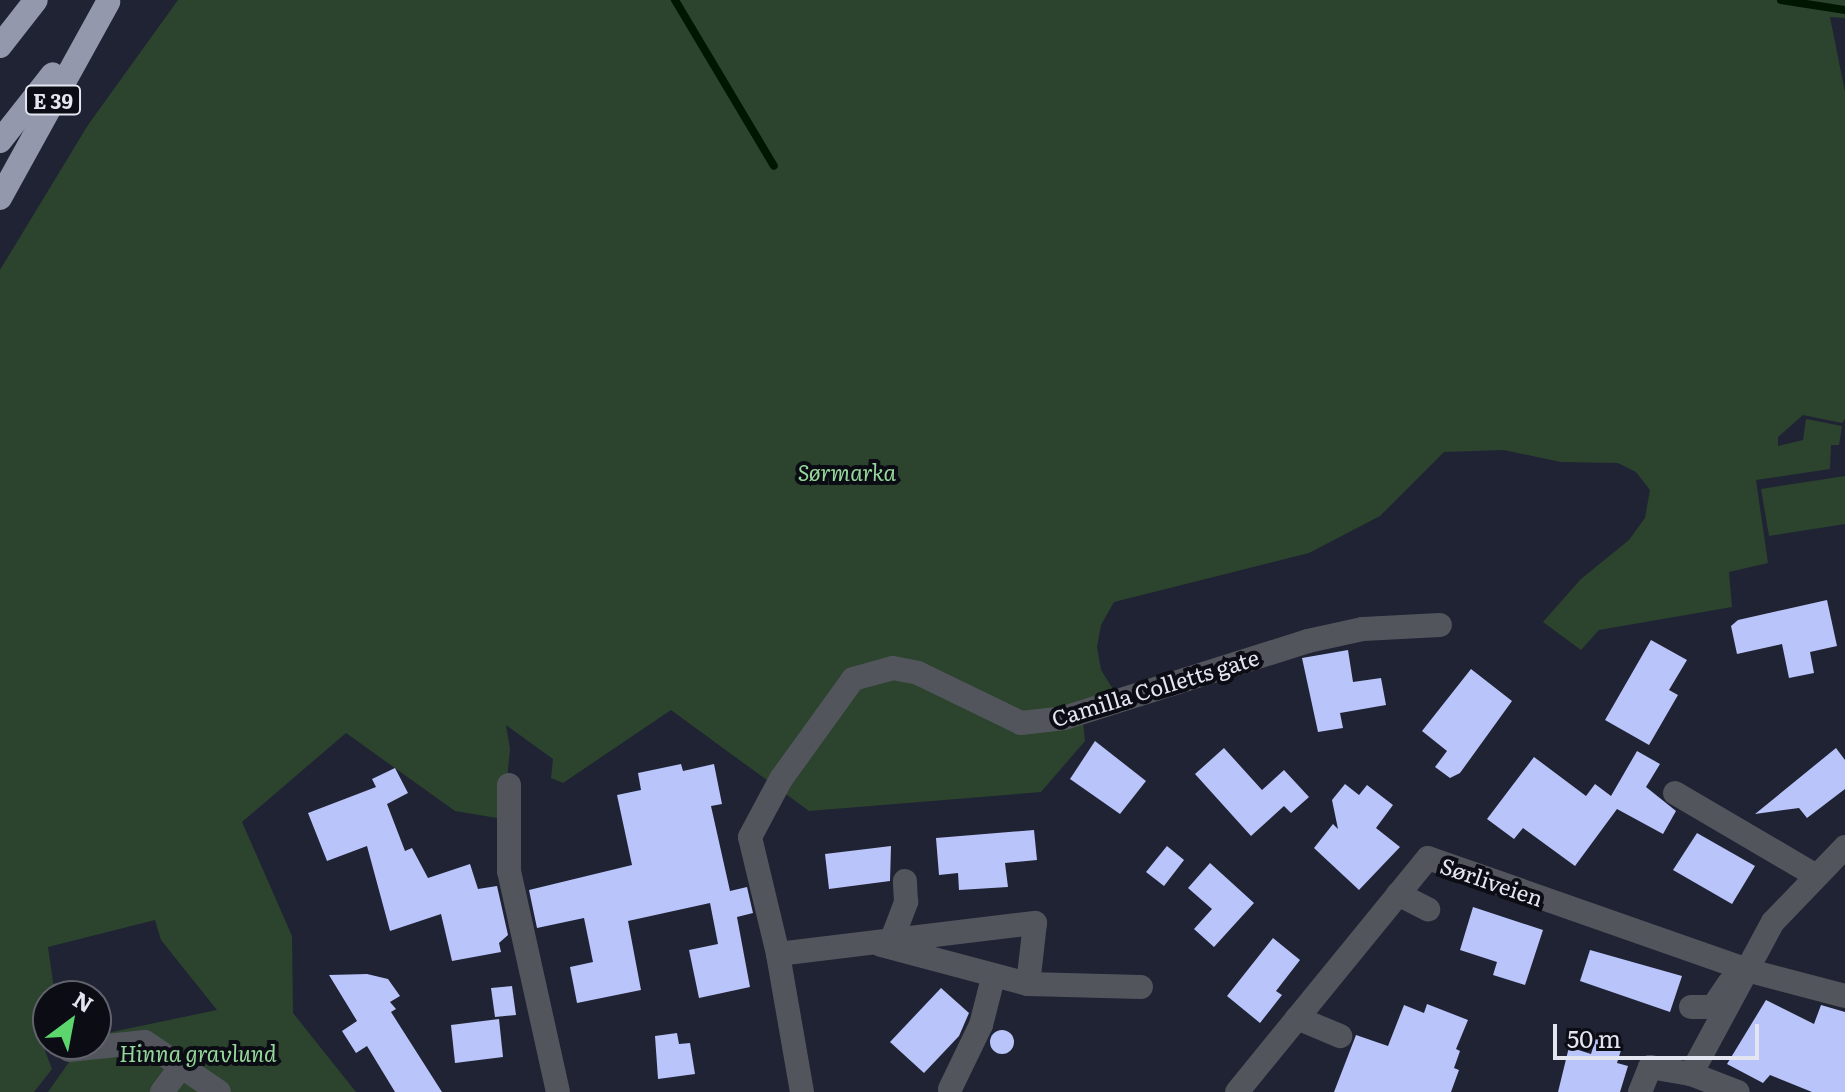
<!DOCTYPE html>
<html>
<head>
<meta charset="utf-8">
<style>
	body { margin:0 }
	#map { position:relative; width:1845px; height:1092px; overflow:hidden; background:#1f2333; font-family:Literata,serif }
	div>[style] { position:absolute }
	.green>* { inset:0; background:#2c442e }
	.stream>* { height:8px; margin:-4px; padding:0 4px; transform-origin:4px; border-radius:4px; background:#001601 }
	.building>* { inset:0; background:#b9c4fa }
	.round { border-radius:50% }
	.minor>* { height:24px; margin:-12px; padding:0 12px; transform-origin:12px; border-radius:12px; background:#53555d }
	.highway>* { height:24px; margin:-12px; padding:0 12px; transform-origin:12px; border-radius:12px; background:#9398ad }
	span { translate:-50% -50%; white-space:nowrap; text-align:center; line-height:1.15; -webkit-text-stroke:8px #0b0c14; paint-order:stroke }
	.shield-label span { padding:2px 6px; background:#0b0c14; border:2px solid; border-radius:6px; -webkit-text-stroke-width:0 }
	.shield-label { font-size:20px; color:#e3e6f1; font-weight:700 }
	.park-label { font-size:22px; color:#95d69a; font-style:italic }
	.street-label { font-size:22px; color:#e3e6f1 }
	.north { position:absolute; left:32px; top:980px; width:80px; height:80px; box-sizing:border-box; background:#0b0c14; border:2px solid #61636c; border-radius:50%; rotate:32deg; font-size:22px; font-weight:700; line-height:32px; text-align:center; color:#e3e6f1 }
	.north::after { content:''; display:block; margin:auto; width:28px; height:36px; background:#5cd56d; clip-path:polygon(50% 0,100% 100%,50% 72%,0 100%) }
	.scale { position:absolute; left:1553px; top:1024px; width:206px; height:36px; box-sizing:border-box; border:4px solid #e3e6f1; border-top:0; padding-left:10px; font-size:24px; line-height:28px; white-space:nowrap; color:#e3e6f1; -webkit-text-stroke:6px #0b0c14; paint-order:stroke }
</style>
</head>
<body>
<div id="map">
	<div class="green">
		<i style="clip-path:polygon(178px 0,1845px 0,1845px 18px,1830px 17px,1845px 92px,1845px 419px,1842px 423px,1803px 415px,1778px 437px,1778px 446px,1803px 440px,1806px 419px,1842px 426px,1839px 445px,1831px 445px,1830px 469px,1756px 480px,1768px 563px,1729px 572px,1732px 607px,1599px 630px,1581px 650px,1543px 622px,1581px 579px,1629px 540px,1645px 518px,1650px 490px,1636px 472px,1618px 463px,1561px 462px,1504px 450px,1444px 452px,1380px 516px,1309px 553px,1114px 602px,1101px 625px,1097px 647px,1101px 670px,1116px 694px,1081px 705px,1085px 741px,1041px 792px,809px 811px,671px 710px,563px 783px,551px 778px,553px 759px,506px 725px,510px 749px,503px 819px,455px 811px,346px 733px,242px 822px,292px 936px,293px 1013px,356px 1092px,48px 1092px,72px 1058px,111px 1048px,107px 1033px,217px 1010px,161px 940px,155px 920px,48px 947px,55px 996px,48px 996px,48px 1027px,42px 1043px,52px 1069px,34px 1092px,0 1092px,0 270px,88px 125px)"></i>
		<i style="clip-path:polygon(1845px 476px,1845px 524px,1769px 536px,1761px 489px)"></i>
	</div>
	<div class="stream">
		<i style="left:675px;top:0;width:193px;rotate:59.2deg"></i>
		<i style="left:1781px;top:0;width:65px;rotate:8.9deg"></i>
	</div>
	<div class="building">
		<i style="clip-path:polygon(1827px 600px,1837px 646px,1810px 652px,1814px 673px,1789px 678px,1782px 644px,1737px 654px,1731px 626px,1738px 620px)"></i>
		<i style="clip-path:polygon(1651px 640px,1687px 660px,1669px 690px,1678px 695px,1649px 745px,1605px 720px)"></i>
		<i style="clip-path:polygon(1348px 650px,1353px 682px,1381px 678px,1386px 705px,1340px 713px,1343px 728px,1318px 732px,1302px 658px)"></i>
		<i style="clip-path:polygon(1471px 669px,1512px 701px,1460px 773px,1450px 778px,1435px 767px,1447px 751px,1422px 731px)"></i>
		<i style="clip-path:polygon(1095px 741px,1146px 781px,1120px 814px,1070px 779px)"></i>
		<i style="clip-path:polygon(1224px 748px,1262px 790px,1284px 770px,1309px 797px,1291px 813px,1284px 806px,1251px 836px,1195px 774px)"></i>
		<i style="clip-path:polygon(1836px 748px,1845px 760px,1845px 789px,1807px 818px,1799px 808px,1755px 814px)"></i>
		<i style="clip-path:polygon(1637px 751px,1660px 764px,1646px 787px,1676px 811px,1663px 834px,1617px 809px,1575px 866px,1523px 828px,1514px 839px,1487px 819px,1534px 757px,1586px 796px,1595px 784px,1611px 796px)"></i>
		<i style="clip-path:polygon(681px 764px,683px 771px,714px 764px,722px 804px,711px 806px,730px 891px,747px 887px,753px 913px,737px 917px,750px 987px,699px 998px,689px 950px,718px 944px,710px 903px,628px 921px,641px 990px,577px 1003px,570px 967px,593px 962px,584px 918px,537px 928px,529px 890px,632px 865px,617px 795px,641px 790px,638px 773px)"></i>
		<i style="clip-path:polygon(395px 768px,408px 793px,387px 804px,405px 851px,412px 848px,428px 878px,470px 864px,478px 889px,497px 886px,508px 935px,499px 943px,501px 952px,452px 961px,441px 914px,390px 931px,367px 846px,327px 861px,308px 813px,376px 787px,372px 779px)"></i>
		<i style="clip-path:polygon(1345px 784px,1359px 795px,1367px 785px,1393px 805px,1376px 828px,1400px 847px,1359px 890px,1314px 848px,1333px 824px,1338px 829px,1332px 800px)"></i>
		<i style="clip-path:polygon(1034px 830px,1037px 860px,1005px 863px,1008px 887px,959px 890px,958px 873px,939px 875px,936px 838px)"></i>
		<i style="clip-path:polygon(1697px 833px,1755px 866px,1732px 904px,1673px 870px)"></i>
		<i style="clip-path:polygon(891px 846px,890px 881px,829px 889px,825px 854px)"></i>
		<i style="clip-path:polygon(1167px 846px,1184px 860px,1164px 886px,1146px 872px)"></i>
		<i style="clip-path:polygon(1210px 863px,1254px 903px,1214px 947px,1194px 929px,1212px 909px,1188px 888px)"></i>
		<i style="clip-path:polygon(1473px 907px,1543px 930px,1525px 985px,1493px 975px,1497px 962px,1460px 950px)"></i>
		<i style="clip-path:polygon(1273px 938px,1300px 960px,1276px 991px,1282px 995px,1260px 1023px,1227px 996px)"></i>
		<i style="clip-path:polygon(1590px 950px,1682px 976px,1670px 1012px,1580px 981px)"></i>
		<i style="clip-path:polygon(367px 974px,388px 979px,400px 996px,390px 1002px,396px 1009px,391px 1012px,442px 1092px,395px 1092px,367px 1046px,356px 1053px,342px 1031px,357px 1021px,329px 975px)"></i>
		<i style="clip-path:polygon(512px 986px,516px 1015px,495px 1017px,491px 988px)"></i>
		<i style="clip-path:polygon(941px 988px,969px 1013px,959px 1036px,924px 1073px,890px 1042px)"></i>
		<i style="clip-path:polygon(1766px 1000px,1814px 1024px,1821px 1005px,1845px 1012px,1845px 1092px,1812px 1092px,1770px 1075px,1763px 1083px,1727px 1064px)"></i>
		<i style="clip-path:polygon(1427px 1004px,1468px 1020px,1456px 1049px,1460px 1051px,1454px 1068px,1459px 1070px,1451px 1092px,1334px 1092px,1356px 1035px,1388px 1046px,1404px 1005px,1424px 1013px)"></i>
		<i style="clip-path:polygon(499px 1019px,503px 1057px,455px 1063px,451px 1025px)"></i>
		<i class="round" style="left:990px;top:1030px;width:24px;height:24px"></i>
		<i style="clip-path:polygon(677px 1033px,679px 1044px,690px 1043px,695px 1074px,658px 1079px,655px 1036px)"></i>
		<i style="clip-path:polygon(1596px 1038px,1622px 1047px,1617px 1063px,1628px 1066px,1620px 1092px,1558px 1092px,1569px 1047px,1591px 1054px)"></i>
	</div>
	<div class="minor">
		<i style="left:509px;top:785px;width:86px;rotate:90deg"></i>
		<i style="left:509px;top:871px;width:226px;rotate:77.5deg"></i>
		<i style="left:1675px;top:793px;width:162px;rotate:30.4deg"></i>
		<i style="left:1398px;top:894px;width:34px;rotate:27deg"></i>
		<i style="left:892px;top:939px;width:40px;rotate:-69deg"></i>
		<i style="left:906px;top:902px;width:21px;rotate:-93deg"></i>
		<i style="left:881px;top:945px;width:152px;rotate:14.9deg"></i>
		<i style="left:1028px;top:984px;width:113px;rotate:1.5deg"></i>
		<i style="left:778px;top:954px;width:259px;rotate:-6.9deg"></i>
		<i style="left:1035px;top:923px;width:61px;rotate:96.5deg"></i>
		<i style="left:1691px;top:1007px;width:22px"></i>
		<i style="left:1713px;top:1007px;width:29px;rotate:-56deg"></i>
		<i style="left:1297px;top:1018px;width:47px;rotate:22.7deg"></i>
		<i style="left:69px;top:1050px;width:76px;rotate:-6deg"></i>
		<i style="left:145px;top:1042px;width:89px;rotate:34deg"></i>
		<i style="left:1691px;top:1074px;width:173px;rotate:-61.7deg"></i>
		<i style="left:1773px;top:922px;width:104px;rotate:-46.2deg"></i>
		<i style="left:950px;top:1089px;width:71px;rotate:-64.2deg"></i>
		<i style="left:981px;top:1025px;width:49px;rotate:-75.7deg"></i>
		<i style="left:162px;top:1092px;width:31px;rotate:-53deg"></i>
		<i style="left:802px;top:1092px;width:140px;rotate:-99.9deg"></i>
		<i style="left:778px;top:954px;width:120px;rotate:-103.5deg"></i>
		<i style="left:750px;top:837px;width:66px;rotate:-61.9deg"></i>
		<i style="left:781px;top:779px;width:123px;rotate:-54.2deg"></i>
		<i style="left:853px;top:679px;width:41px;rotate:-15.4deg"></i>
		<i style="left:893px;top:668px;width:25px;rotate:11deg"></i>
		<i style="left:918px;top:673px;width:114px;rotate:25.9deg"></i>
		<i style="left:1021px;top:723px;width:43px;rotate:-6.6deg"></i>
		<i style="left:1064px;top:718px;width:256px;rotate:-17.5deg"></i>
		<i style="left:1308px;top:641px;width:56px;rotate:-12.3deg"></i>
		<i style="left:1363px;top:629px;width:77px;rotate:-3deg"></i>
		<i style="left:1237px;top:1092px;width:302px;rotate:-50.8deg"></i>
		<i style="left:1428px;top:858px;width:341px;rotate:19.3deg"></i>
		<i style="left:1750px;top:971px;width:98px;rotate:14.7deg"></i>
		<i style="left:1640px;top:1092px;width:27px;rotate:-68deg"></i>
		<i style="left:1650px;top:1067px;width:42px;rotate:9.7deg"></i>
		<i style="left:1691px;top:1074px;width:50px;rotate:21deg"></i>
	</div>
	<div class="highway">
		<i style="left:0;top:46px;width:58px;rotate:-52deg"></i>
		<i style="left:0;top:141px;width:85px;rotate:-51.7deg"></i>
		<i style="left:0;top:198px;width:224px;rotate:-61.1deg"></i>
	</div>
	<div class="shield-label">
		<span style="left:53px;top:100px">E 39</span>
	</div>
	<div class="park-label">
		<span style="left:847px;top:472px">Sørmarka</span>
		<span style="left:198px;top:1053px">Hinna gravlund</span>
	</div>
	<div class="street-label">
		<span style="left:1155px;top:687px;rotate:-17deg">Camilla Colletts gate</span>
		<span style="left:1492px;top:881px;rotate:19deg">Sørliveien</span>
	</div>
	<div class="north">N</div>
	<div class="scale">50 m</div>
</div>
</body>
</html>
